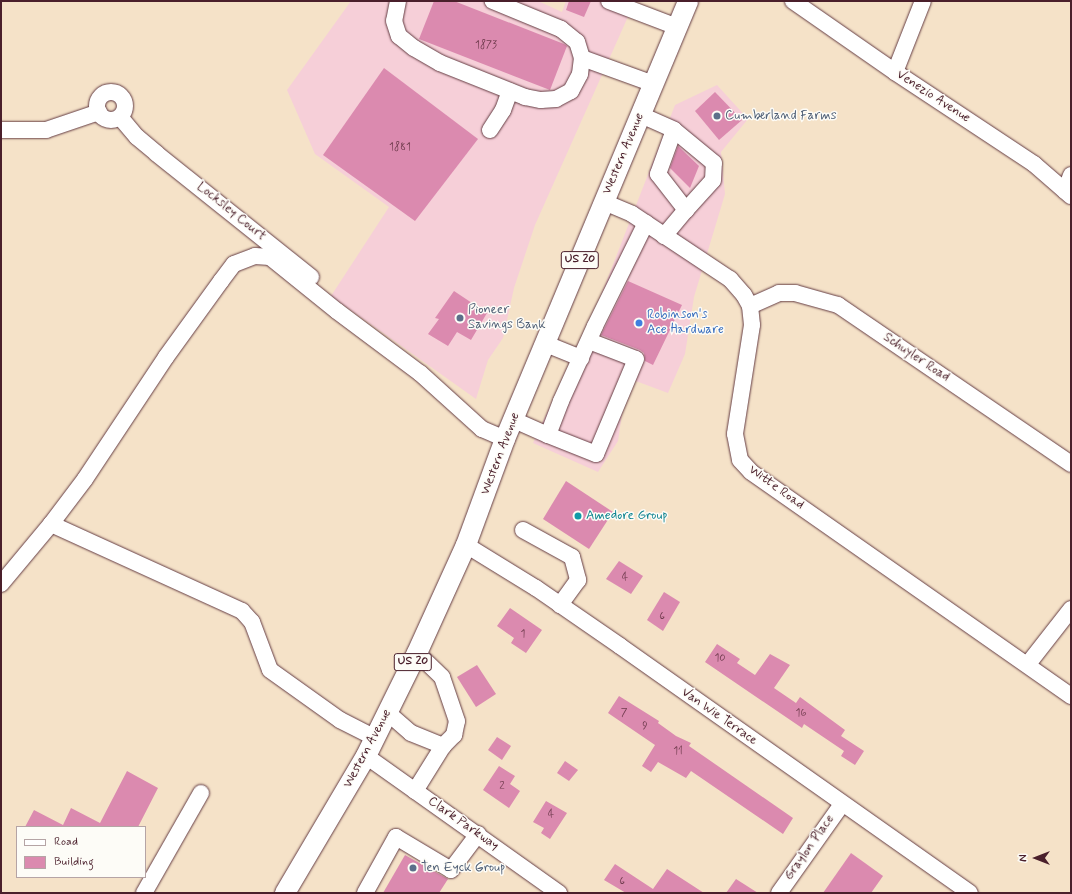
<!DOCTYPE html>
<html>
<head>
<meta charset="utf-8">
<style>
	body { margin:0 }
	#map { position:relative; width:1072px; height:894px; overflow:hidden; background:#f5e2c8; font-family:Mynerve,sans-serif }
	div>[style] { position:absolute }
	.built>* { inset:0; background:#f6cfd8 }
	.building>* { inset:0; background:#db8aaf }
	.roads { filter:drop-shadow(0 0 1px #643c43) drop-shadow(0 0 1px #643c43) }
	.minor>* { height:16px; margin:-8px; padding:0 8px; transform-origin:8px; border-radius:8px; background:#fff }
	.minor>.ring { margin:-8px; padding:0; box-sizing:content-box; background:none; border:16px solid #fff; border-radius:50% }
	.major>* { height:20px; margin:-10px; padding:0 10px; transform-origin:10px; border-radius:10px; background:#fff }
	.dots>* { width:11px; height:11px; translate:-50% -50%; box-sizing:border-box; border:2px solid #fdfcf7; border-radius:50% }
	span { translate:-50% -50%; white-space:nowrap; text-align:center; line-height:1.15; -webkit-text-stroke:3px #fdfcf7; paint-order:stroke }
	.number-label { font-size:11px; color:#6e3a4c }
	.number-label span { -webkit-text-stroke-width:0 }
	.shield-label span { padding:1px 3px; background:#fdfcf7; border:1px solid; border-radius:3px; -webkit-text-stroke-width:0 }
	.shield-label { font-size:12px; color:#4a1f2b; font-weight:700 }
	.street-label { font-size:13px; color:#4a1f2b }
	.service-label { font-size:13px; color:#4e5e75 }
	.left { translate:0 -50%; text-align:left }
	.shop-label { font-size:13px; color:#366cbe }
	.culture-label { font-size:13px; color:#0d838f }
	.frame { position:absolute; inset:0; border:2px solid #4a1f2b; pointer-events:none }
	.legend { position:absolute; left:16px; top:826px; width:130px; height:52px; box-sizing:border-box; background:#fdfcf7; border:1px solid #b5a4a5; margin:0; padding:5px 7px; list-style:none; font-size:12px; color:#4a1f2b }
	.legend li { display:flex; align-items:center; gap:8px; height:20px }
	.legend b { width:20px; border:1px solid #b5a4a5 }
	.north { position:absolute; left:1016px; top:838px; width:40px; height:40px; -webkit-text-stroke:3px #fdfcf7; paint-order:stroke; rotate:270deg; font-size:11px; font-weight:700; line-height:16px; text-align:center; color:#4a1f2b }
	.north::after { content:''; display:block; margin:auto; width:14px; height:18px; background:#4a1f2b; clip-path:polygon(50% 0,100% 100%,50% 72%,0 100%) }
</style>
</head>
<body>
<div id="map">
	<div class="built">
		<i style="clip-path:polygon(351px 1px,538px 1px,562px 12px,566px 1px,635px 1px,535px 225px,514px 288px,503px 338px,488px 360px,476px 399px,331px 296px,389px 207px,315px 154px,287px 90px)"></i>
		<i style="clip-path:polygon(717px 85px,748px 119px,721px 152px,725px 194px,694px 297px,685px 354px,668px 393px,633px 380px,623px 407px,618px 441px,598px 472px,533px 443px,600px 298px,675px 105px)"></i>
	</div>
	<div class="building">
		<i style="clip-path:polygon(434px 1px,454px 1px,564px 44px,567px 46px,550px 90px,419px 39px)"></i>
		<i style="clip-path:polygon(569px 1px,591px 1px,584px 17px,566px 10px)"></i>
		<i style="clip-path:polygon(384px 68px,478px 139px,415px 221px,323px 155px)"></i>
		<i style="clip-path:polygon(715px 92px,742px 120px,719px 140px,695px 111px)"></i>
		<i style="clip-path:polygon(678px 146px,699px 166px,690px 188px,670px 168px)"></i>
		<i style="clip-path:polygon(628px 281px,682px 305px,653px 365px,645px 361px,644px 353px,640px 350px,601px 335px)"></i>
		<i style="clip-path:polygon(454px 291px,487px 313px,471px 340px,457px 332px,448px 346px,428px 334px,439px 319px,435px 318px)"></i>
		<i style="clip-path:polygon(566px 481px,613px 512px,589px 549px,543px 519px)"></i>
		<i style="clip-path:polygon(619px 561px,643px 576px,631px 594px,606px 579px)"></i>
		<i style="clip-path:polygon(664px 592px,680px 602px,663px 631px,647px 620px)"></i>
		<i style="clip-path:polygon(510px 608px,542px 630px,526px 653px,511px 643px,514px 638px,497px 626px)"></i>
		<i style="clip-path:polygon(717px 644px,740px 659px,737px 663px,755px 675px,770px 654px,790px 665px,774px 688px,796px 703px,800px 697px,845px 730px,841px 736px,864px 751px,855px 765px,841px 756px,844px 751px,804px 724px,802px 728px,705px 662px)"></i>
		<i style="clip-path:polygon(477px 665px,496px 694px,476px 707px,457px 677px)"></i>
		<i style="clip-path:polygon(619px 696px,659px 721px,658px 723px,676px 736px,691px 743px,689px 746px,793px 818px,783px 834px,691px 771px,686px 778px,658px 762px,651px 772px,642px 766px,655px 745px,608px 713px)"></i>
		<i style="clip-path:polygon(497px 737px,511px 746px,502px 760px,488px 750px)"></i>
		<i style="clip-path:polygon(565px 761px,578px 770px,569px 781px,557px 773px)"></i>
		<i style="clip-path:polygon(499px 766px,515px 776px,510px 784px,520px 791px,509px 808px,483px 790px)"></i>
		<i style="clip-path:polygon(127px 771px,158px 788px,138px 827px,25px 827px,34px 810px,63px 825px,71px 808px,100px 823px)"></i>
		<i style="clip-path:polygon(546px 801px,567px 813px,550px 839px,541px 833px,544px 828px,533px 822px)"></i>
		<i style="clip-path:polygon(851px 853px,883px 876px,871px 893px,823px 893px)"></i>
		<i style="clip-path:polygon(405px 855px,448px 879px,439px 893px,383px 893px)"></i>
		<i style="clip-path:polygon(615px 864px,653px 889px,667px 869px,704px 893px,626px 893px,604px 880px)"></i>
		<i style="clip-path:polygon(736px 879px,758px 893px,726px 893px)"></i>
	</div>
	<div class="roads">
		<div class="minor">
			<i style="left:398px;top:1px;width:20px;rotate:101deg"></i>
			<i style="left:394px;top:21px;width:16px;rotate:72deg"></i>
			<i style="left:399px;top:36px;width:19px;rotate:39deg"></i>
			<i style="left:414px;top:48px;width:30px;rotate:30deg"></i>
			<i style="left:440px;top:63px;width:92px;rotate:21.8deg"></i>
			<i style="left:525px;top:97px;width:16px;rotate:11deg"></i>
			<i style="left:541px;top:100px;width:15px;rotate:-4deg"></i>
			<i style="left:556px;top:99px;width:17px;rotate:-28deg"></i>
			<i style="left:571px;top:91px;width:19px;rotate:-62deg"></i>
			<i style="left:580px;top:74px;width:16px;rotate:-83deg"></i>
			<i style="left:582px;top:58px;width:17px;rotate:-107deg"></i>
			<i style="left:577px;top:42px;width:21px;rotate:-141deg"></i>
			<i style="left:561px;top:29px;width:74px;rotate:-157.6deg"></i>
			<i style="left:609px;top:1px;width:73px;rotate:20.9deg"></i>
			<i style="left:793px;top:1px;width:124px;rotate:34.8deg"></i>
			<i style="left:895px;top:72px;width:167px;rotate:33.5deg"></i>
			<i style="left:1034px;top:164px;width:49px;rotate:40.9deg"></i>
			<i style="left:582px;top:58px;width:77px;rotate:19.9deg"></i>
			<i style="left:895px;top:72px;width:76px;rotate:-68.5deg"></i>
			<i class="ring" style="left:97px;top:92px;width:12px;height:12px"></i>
			<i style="left:641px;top:115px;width:36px;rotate:24deg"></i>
			<i style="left:120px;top:117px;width:26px;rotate:50deg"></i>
			<i style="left:137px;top:137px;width:26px;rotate:40deg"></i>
			<i style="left:157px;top:154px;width:197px;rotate:38.6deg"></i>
			<i style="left:1px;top:130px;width:45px"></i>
			<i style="left:46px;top:130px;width:56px;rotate:-18.8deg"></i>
			<i style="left:490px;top:130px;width:24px;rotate:-57deg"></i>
			<i style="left:503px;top:110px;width:20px;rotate:-70deg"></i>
			<i style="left:1065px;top:191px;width:17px;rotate:-69deg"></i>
			<i style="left:604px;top:202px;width:30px;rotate:23deg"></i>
			<i style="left:632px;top:214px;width:118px;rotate:33.6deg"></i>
			<i style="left:730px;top:279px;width:21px;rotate:49deg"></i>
			<i style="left:744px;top:295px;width:13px;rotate:61deg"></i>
			<i style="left:750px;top:306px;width:19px;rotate:84deg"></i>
			<i style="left:752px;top:325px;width:110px;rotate:98.9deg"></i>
			<i style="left:735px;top:434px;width:26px;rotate:79deg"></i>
			<i style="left:740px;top:460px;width:16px;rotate:47deg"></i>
			<i style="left:751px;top:472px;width:391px;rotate:35deg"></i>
			<i style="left:664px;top:236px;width:34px;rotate:-50deg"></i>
			<i style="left:686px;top:210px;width:40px;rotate:-48deg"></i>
			<i style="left:713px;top:180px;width:17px;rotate:-87deg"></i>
			<i style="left:714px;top:163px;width:52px;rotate:-140.5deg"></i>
			<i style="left:674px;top:130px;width:47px;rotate:110deg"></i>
			<i style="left:658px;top:174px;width:46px;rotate:52.1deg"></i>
			<i style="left:750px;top:306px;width:32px;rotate:-24deg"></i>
			<i style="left:779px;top:293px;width:16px"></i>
			<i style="left:795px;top:293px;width:45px;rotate:15.6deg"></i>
			<i style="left:838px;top:305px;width:282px;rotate:34.3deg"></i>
			<i style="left:589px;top:341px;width:50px;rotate:21deg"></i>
			<i style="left:636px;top:359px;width:103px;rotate:112.8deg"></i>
			<i style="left:596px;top:454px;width:52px;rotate:-158.4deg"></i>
			<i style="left:548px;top:435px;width:36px;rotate:-69deg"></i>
			<i style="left:561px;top:401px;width:82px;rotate:-65.6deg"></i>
			<i style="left:595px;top:326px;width:115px;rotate:-63.7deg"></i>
			<i style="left:546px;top:344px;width:38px;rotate:22deg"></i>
			<i style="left:514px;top:420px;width:37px;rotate:24deg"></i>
			<i style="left:51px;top:524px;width:56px;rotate:-52.9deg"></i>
			<i style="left:85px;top:479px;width:146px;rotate:-56.4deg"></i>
			<i style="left:166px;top:357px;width:94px;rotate:-54.1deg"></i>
			<i style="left:221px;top:281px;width:21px;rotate:-53deg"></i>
			<i style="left:234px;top:264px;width:22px;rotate:-21deg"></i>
			<i style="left:255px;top:256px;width:15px;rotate:4deg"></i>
			<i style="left:270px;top:257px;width:86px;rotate:38.9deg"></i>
			<i style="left:337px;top:311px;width:104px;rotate:36.8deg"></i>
			<i style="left:420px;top:373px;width:84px;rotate:42.1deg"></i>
			<i style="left:482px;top:429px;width:25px;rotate:23deg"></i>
			<i style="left:523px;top:530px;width:56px;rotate:28.9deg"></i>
			<i style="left:572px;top:557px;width:24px;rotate:75deg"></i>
			<i style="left:578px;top:580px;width:31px;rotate:126deg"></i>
			<i style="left:466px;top:545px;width:82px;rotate:31.6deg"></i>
			<i style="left:536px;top:588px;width:102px;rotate:34.6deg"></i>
			<i style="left:620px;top:646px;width:428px;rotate:35.2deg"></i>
			<i style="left:1px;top:584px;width:78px;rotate:-50.2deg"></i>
			<i style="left:51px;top:524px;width:210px;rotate:24.5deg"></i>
			<i style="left:242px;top:611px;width:15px;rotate:48deg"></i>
			<i style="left:252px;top:622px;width:51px;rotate:69.4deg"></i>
			<i style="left:270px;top:670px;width:86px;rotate:35.5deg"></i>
			<i style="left:340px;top:720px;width:39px;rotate:27deg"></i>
			<i style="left:1028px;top:664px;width:70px;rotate:-52deg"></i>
			<i style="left:388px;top:713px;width:30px;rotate:41deg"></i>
			<i style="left:411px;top:733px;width:35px;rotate:22deg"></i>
			<i style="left:443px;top:746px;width:16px;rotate:-45deg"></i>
			<i style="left:454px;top:735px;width:14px;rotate:-78deg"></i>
			<i style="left:457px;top:721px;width:46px;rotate:-108.8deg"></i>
			<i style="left:442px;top:677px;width:35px;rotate:-136deg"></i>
			<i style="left:366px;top:756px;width:237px;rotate:35.4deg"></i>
			<i style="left:415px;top:791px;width:53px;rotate:-58.1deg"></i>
			<i style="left:144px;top:893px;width:115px;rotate:-60.3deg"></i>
			<i style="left:365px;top:893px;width:64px;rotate:-61deg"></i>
			<i style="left:396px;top:837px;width:64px;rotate:31deg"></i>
			<i style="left:451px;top:870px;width:45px;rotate:-53.1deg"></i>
			<i style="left:779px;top:893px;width:109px;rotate:-54.7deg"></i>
		</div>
		<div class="major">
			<i style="left:285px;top:893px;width:159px;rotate:-59.4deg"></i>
			<i style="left:366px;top:756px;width:115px;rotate:-63.7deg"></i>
			<i style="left:417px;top:653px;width:119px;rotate:-65.6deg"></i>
			<i style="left:466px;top:545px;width:113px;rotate:-69.8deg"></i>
			<i style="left:505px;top:439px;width:475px;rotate:-67.3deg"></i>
		</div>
	</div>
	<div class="dots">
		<i style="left:717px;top:116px;background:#5c6f8a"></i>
		<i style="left:460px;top:318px;background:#5c6f8a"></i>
		<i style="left:639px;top:323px;background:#3f7fe0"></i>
		<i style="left:578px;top:516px;background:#0f9aa8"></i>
		<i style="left:413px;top:868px;background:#5c6f8a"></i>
	</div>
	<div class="number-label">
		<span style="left:486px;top:45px">1873</span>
		<span style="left:400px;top:147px">1881</span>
		<span style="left:625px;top:577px">4</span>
		<span style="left:662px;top:616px">6</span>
		<span style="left:523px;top:634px">1</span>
		<span style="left:720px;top:658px">10</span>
		<span style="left:624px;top:713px">7</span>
		<span style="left:801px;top:713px">16</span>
		<span style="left:645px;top:726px">9</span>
		<span style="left:678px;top:751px">11</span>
		<span style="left:502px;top:786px">2</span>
		<span style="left:551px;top:814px">4</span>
		<span style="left:622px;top:881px">6</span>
	</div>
	<div class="shield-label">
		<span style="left:580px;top:260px">US 20</span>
		<span style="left:413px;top:662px">US 20</span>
	</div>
	<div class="street-label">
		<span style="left:933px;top:97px;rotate:33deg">Venezio Avenue</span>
		<span style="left:624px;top:154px;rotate:-67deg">Western Avenue</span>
		<span style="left:231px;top:212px;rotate:39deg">Locksley Court</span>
		<span style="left:916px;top:358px;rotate:34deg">Schuyler Road</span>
		<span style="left:501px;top:454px;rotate:-69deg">Western Avenue</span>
		<span style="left:776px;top:488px;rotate:36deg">Witte Road</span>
		<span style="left:719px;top:717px;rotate:35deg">Van Wie Terrace</span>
		<span style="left:368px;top:749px;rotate:-62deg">Western Avenue</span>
		<span style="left:463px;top:824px;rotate:35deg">Clark Parkway</span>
		<span style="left:810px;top:848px;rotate:-55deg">Graylon Place</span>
	</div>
	<div class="service-label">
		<span class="left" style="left:725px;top:116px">Cumberland Farms</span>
		<span class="left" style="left:468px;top:318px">Pioneer<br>Savings Bank</span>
		<span class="left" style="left:421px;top:868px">Ten Eyck Group</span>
	</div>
	<div class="shop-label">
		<span class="left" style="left:647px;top:323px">Robinson's<br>Ace Hardware</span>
	</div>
	<div class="culture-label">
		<span class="left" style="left:586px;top:516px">Amedore Group</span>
	</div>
	<div class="frame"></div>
	<ul class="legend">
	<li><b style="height:5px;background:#fff"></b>Road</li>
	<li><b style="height:11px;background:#db8aaf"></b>Building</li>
	</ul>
	<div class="north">N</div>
</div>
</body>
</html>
